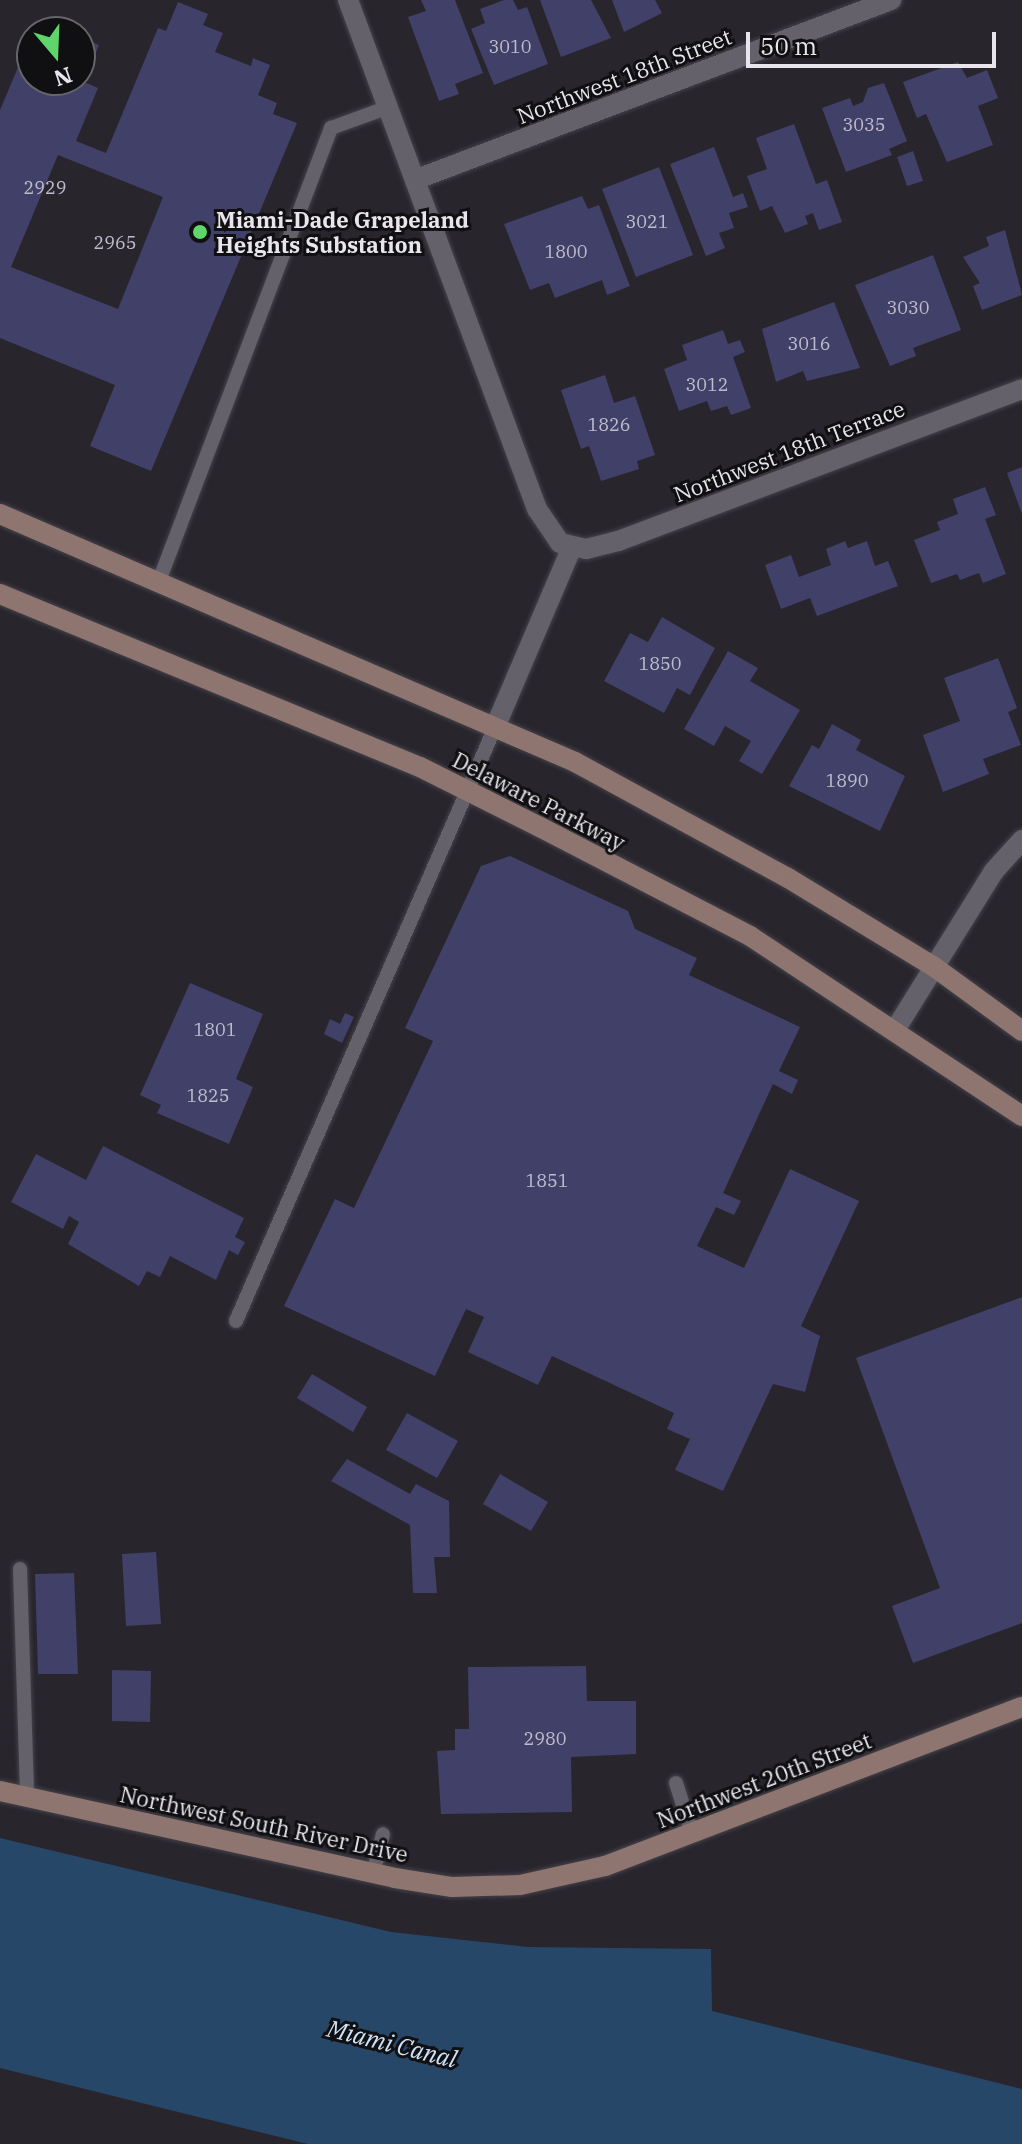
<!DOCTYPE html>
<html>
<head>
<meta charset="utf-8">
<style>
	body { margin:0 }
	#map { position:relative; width:1022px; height:2144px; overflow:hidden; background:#28252d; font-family:"IBM Plex Serif",serif }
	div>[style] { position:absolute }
	.water>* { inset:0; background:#264768 }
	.building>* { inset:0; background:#414068 }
	.roads { filter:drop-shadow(0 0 2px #454249) drop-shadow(0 0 2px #454249) }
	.lane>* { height:14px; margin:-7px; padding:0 7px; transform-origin:7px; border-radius:7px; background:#65616b }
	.street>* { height:20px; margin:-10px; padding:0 10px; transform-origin:10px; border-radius:10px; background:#65616b }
	.secondary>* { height:20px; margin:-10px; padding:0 10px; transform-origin:10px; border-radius:10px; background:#8f7570 }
	.dots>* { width:22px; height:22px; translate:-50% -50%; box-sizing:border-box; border:4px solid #100f12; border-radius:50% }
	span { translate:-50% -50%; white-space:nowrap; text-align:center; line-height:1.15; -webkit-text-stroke:6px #100f12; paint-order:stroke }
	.number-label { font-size:18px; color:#bebccb }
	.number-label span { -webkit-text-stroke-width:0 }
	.street-label { font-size:22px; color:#e8e6ec }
	.poi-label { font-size:22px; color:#e8e6ec; font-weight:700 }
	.left { translate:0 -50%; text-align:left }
	.water-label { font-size:24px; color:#cee4fb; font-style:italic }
	.north { position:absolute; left:16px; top:16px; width:80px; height:80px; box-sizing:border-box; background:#100f12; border:2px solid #666569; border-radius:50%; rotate:161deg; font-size:22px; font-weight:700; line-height:32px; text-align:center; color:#e8e6ec }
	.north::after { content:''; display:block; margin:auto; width:28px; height:36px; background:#5fd56b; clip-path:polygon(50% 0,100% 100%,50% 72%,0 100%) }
	.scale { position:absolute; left:746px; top:32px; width:250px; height:36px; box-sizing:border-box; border:4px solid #e8e6ec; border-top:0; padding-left:10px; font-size:24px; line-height:28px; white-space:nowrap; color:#e8e6ec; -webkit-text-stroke:6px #100f12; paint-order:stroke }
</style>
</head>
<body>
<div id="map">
	<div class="water">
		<i style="clip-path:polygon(0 1838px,391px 1932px,528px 1947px,711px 1949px,712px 2011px,1022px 2089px,1022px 2144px,308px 2144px,0 2068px)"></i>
	</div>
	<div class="building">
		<i style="clip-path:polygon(421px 0,455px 0,483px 73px,455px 84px,459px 94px,439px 101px,408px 17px,426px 11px)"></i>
		<i style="clip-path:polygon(504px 0,513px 0,518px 10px,527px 7px,548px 64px,494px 85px,471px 29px,485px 23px,480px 9px)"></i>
		<i style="clip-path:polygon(540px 0,591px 0,611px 38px,561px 57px)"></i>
		<i style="clip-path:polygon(612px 0,655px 0,662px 13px,624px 32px)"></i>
		<i style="clip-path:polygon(evenodd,178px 2px,208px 14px,203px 25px,223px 33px,215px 52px,251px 66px,253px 58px,270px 65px,258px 95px,277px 103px,273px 114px,297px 123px,151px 471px,90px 446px,115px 385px,0 338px,0 110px,32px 34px,32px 80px,80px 80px,80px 37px,99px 45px,84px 82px,98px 88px,76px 141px,106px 153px,158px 28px,166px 31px,178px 2px,58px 155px,163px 197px,118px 309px,11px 267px,58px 155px)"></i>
		<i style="clip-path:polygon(38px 20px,68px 32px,33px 32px)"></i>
		<i style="clip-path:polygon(958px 62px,967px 78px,987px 70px,998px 98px,978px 106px,993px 145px,947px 162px,926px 114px,917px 118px,903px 82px)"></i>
		<i style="clip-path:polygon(884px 83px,907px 141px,889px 149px,892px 155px,846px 172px,822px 108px,850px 98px,853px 106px,863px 102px,868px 88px)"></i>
		<i style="clip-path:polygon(794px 124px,816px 184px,827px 180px,842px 222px,819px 230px,813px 213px,805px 216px,808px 224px,785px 233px,772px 206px,760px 211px,747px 176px,767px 169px,756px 138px)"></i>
		<i style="clip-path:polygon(714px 147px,733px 197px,743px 193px,748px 207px,729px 213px,734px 228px,719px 233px,725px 248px,706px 256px,670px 164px)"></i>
		<i style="clip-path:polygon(913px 151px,923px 181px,907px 186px,897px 157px)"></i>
		<i style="clip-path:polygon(659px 167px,693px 255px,636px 277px,602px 189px)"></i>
		<i style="clip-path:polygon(582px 196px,588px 209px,599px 205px,630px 286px,607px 295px,602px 280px,555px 298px,549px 283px,530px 290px,504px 224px)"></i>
		<i style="clip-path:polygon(1005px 230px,1022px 295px,982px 310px,973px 286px,980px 283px,963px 257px,989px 246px,986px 237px)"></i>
		<i style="clip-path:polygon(933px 255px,961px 330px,913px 348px,916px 356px,890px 366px,855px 285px)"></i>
		<i style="clip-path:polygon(834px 302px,860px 368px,807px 381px,803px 371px,776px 382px,762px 329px)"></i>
		<i style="clip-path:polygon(723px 330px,728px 344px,740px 340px,745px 352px,733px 357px,751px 408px,731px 415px,727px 406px,711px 411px,707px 401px,679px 411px,664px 369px,687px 360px,682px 345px)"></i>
		<i style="clip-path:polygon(605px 375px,614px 403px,635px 396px,655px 455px,637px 461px,639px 469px,601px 481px,589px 446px,581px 449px,561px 390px)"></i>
		<i style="clip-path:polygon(1022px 467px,1022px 514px,1007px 473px)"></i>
		<i style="clip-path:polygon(985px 487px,996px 515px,985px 519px,1006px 574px,983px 583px,979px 573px,960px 580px,957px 574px,931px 583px,914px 540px,940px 530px,937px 522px,958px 514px,953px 499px)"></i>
		<i style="clip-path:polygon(845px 541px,848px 548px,867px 541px,875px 566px,888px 561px,898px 586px,817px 616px,810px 598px,781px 609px,765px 565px,791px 555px,799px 577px,831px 565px,826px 549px)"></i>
		<i style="clip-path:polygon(662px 617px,715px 648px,690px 695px,677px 688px,664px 713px,604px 681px,630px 633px,648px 642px)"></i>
		<i style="clip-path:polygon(728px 651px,758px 668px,750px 681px,800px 710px,762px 774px,739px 761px,751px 741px,725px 726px,714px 746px,684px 729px)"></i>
		<i style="clip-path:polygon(998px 658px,1017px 708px,1008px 712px,1021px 745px,983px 759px,989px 774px,943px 792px,923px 735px,960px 721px,944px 678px)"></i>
		<i style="clip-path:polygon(832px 724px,861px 740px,856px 750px,905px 776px,880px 831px,789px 786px,812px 745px,819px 749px)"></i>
		<i style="clip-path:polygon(510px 856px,628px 911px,635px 929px,697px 958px,689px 975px,800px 1027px,779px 1071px,798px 1080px,792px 1094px,773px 1084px,723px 1193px,741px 1201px,734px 1215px,716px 1207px,697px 1246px,744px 1268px,790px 1169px,859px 1201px,801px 1326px,820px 1336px,805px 1392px,773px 1384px,723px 1491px,675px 1470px,690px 1439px,667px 1429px,674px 1413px,552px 1356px,538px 1385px,468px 1352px,484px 1317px,466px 1309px,435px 1376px,284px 1306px,335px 1199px,354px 1208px,433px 1041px,405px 1028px,481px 866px)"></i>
		<i style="clip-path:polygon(190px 983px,263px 1014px,236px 1079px,253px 1087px,229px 1144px,157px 1113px,161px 1105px,140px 1095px)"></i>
		<i style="clip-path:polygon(345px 1013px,354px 1017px,342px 1043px,324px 1034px,330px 1019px,340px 1024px)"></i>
		<i style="clip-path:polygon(103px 1146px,244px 1218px,235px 1237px,245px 1242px,238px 1255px,229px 1250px,216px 1280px,170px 1256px,160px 1277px,147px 1271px,139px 1286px,68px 1244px,79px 1222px,69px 1216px,63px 1229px,11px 1202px,36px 1154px,86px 1180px)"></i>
		<i style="clip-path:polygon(1022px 1297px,1022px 1623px,913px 1663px,892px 1606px,940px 1588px,856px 1358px)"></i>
		<i style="clip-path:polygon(312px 1374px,367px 1407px,353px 1432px,297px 1398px)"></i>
		<i style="clip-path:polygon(407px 1413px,458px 1441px,437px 1478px,386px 1450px)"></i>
		<i style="clip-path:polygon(347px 1459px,410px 1494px,416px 1484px,449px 1501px,450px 1557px,434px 1557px,437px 1593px,413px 1593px,410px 1525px,331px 1481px)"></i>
		<i style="clip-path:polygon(500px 1474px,548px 1502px,531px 1531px,483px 1504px)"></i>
		<i style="clip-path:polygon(156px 1552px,161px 1624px,126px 1626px,122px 1554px)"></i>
		<i style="clip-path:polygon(74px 1573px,78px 1674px,38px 1674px,35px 1574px)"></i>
		<i style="clip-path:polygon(586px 1666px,587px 1701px,636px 1701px,636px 1754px,571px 1757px,572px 1812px,441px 1814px,437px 1751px,455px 1750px,455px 1729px,469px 1729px,468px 1667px)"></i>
		<i style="clip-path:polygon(112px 1670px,151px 1671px,150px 1722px,112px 1721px)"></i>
	</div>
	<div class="roads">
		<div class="lane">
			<i style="left:159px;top:581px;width:485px;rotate:-69.2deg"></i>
			<i style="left:331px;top:128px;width:62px;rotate:-19.9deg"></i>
			<i style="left:236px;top:1321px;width:650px;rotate:-66.43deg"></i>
			<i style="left:20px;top:1569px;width:228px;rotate:88.2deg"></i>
			<i style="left:676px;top:1783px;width:52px;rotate:72.3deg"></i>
			<i style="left:373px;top:1874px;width:41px;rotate:-76deg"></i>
		</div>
		<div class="street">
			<i style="left:348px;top:0;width:543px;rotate:69.63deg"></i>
			<i style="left:537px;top:509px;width:41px;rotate:55.9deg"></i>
			<i style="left:560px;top:543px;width:27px;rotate:13deg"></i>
			<i style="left:586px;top:549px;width:33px;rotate:-14deg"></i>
			<i style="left:618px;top:541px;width:432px;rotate:-20.6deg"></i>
			<i style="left:417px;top:179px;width:507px;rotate:-20.69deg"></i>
			<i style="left:496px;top:725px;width:191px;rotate:-66.9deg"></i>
			<i style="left:895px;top:1030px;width:187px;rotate:-58.1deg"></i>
			<i style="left:994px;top:871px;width:42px;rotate:-47.9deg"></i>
		</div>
		<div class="secondary">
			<i style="left:0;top:514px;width:626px;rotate:23.33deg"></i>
			<i style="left:575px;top:762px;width:243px;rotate:28.6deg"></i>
			<i style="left:788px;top:878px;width:170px;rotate:31.3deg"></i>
			<i style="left:933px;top:966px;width:110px;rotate:36.1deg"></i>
			<i style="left:0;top:594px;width:454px;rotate:22.4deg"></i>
			<i style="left:420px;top:767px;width:134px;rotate:26.6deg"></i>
			<i style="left:540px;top:827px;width:237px;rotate:27.4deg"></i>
			<i style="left:750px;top:936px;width:326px;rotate:33.5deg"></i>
			<i style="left:0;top:1791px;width:404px;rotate:12.4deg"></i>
			<i style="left:395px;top:1878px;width:58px;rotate:9deg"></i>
			<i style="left:452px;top:1887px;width:68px;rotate:-1.7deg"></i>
			<i style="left:520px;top:1885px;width:87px;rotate:-12.6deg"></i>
			<i style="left:605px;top:1866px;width:446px;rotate:-20.9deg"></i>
		</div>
	</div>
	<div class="dots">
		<i style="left:200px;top:232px;background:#5fd56b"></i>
	</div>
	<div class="number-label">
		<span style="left:510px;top:47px">3010</span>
		<span style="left:864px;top:125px">3035</span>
		<span style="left:45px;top:188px">2929</span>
		<span style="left:647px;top:222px">3021</span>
		<span style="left:115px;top:243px">2965</span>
		<span style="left:566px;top:252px">1800</span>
		<span style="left:908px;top:308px">3030</span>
		<span style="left:809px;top:344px">3016</span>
		<span style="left:707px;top:385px">3012</span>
		<span style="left:609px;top:425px">1826</span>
		<span style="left:660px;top:664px">1850</span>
		<span style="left:847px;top:781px">1890</span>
		<span style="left:215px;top:1030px">1801</span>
		<span style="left:208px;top:1096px">1825</span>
		<span style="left:547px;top:1181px">1851</span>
		<span style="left:545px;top:1739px">2980</span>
	</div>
	<div class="street-label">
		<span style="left:624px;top:76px;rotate:-21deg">Northwest 18th Street</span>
		<span style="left:789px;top:451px;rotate:-21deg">Northwest 18th Terrace</span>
		<span style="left:539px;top:801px;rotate:27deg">Delaware Parkway</span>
		<span style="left:764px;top:1780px;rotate:-21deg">Northwest 20th Street</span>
		<span style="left:264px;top:1824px;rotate:12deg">Northwest South River Drive</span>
	</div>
	<div class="poi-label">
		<span class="left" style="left:216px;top:232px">Miami-Dade Grapeland<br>Heights Substation</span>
	</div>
	<div class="water-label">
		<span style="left:392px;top:2044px;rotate:14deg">Miami Canal</span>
	</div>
	<div class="north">N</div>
	<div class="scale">50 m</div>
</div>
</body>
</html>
